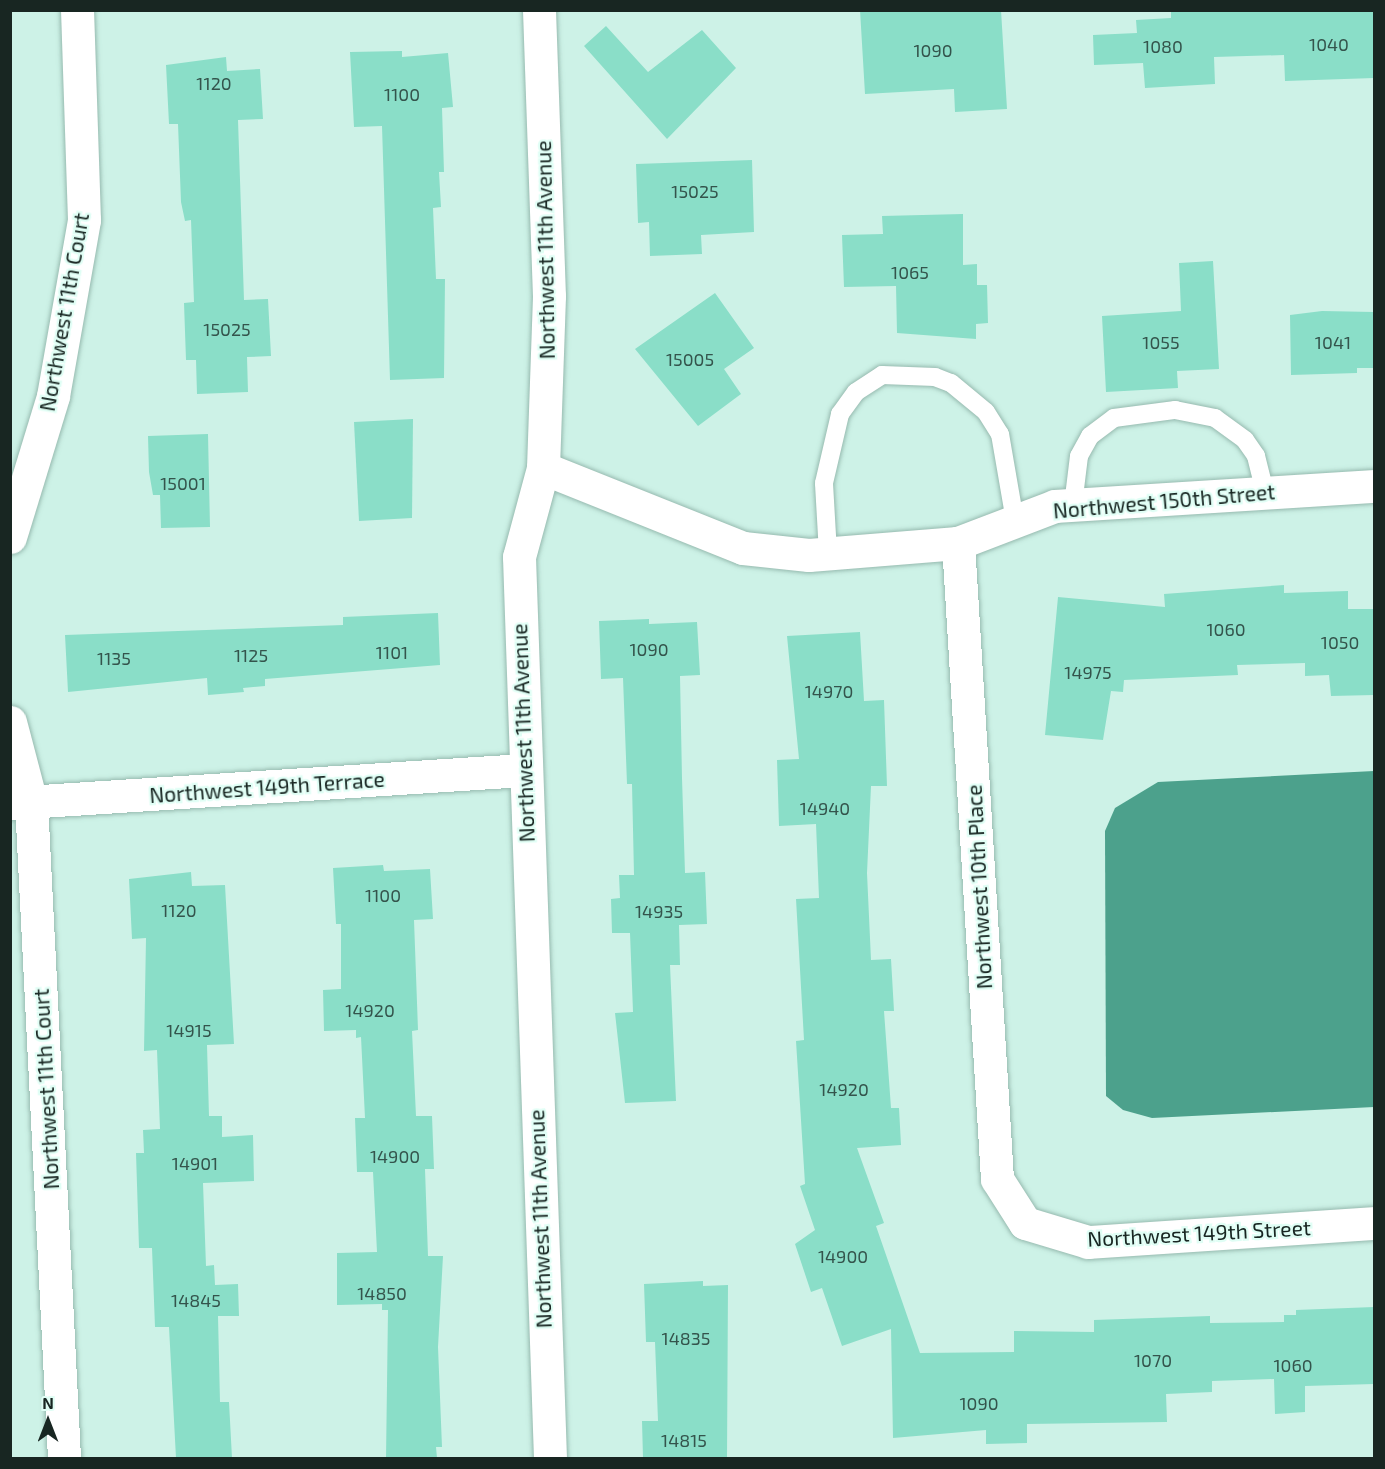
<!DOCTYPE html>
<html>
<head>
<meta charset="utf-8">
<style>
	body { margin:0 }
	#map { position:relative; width:1385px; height:1469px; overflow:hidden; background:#cdf2e7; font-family:"Exo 2",sans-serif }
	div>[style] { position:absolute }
	.water>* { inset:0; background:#4ca18c }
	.building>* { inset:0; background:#8adec8 }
	.roads { filter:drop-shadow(0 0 2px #96baaf) drop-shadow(0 0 2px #96baaf) }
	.lane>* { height:18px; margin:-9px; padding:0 9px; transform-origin:9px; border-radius:9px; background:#fff }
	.street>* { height:33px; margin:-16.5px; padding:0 16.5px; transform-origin:16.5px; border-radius:16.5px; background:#fff }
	span { translate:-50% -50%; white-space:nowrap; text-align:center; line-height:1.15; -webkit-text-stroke:4.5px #e0fef5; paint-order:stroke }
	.number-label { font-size:18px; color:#34544c }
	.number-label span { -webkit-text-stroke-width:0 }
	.street-label { font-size:21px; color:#182622 }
	.frame { position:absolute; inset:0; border:12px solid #182622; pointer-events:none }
	.north { position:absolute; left:18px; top:1391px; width:60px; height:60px; -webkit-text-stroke:4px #e0fef5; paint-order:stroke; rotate:0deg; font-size:16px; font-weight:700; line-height:24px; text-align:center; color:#182622 }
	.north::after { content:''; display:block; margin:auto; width:21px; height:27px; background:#182622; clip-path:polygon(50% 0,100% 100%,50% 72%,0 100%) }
</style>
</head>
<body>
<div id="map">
	<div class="water">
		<i style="clip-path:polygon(1374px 771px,1374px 1107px,1152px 1118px,1123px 1110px,1106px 1096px,1105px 831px,1115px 808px,1158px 782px)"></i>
	</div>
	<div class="building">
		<i style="clip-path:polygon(860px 10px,1001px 10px,1007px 109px,955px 112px,954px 89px,865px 94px)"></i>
		<i style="clip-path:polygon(1171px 10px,1374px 10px,1374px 78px,1285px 81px,1284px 55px,1214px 57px,1215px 84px,1145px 88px,1143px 63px,1094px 65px,1093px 35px,1137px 33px,1136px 20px,1171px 18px)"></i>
		<i style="clip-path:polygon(606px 26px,648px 72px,702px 30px,736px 68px,667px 139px,584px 46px)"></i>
		<i style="clip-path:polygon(402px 51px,402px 57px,448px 53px,453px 107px,442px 108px,444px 172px,439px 172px,441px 207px,433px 208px,436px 279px,445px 279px,444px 378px,390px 380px,382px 126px,354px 127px,350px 52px)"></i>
		<i style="clip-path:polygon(226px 57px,227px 71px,260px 69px,263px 119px,238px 120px,244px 300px,268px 299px,271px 356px,247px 357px,248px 392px,197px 394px,196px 360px,186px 360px,184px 303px,194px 302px,191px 220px,185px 221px,181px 202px,178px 124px,169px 124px,166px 65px)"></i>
		<i style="clip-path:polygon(752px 160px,754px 232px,701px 235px,702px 254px,650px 256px,649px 222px,638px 223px,636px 164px)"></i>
		<i style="clip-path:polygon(963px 214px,963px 265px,977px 264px,977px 285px,987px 285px,988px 323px,976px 324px,976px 339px,897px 333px,896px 286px,844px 287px,842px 235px,883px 234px,882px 216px)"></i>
		<i style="clip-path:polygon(1213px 261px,1219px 369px,1177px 371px,1178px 388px,1106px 392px,1102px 316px,1181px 311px,1179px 263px)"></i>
		<i style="clip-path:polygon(715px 293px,754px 348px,724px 369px,741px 394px,698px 426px,635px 349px)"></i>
		<i style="clip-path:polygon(1322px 311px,1374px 312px,1374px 368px,1357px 368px,1357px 373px,1291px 375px,1290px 315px)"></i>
		<i style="clip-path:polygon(413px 419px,412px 518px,359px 521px,354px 422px)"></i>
		<i style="clip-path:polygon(208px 434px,210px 527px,161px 528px,160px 495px,153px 495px,149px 472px,148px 436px)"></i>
		<i style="clip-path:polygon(1284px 585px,1284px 593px,1348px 591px,1348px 609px,1374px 609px,1374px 695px,1331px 696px,1329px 675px,1305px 676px,1305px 663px,1237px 665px,1238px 675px,1124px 680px,1123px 692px,1111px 691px,1103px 740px,1045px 735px,1058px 597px,1165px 607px,1164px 594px)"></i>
		<i style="clip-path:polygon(438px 613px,440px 665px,265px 679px,265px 686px,243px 688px,244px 692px,208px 695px,207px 678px,68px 692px,65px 635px,343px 625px,343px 617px)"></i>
		<i style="clip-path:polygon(649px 619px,649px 624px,697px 622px,700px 675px,680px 676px,682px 778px,685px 873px,705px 872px,707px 924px,679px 925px,680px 965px,670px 965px,676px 1101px,625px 1103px,615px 1013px,633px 1012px,630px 933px,612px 933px,611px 899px,620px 898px,619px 875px,634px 875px,632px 784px,627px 784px,623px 678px,601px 679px,599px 621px)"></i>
		<i style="clip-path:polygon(860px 632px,864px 701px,884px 700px,887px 786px,871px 786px,867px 873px,871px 960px,891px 959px,894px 1011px,884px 1011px,891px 1108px,899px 1108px,901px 1145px,857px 1148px,884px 1223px,876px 1226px,920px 1353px,1014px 1352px,1014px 1331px,1094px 1332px,1094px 1320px,1210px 1316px,1210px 1323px,1284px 1322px,1284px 1315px,1296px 1315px,1296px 1310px,1374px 1307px,1374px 1384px,1305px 1386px,1305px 1412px,1275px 1414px,1274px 1379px,1212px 1381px,1212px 1392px,1166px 1394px,1167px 1422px,1027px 1424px,1027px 1443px,986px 1444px,986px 1430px,893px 1438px,891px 1329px,842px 1346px,822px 1288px,811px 1292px,795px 1244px,815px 1230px,800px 1186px,805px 1184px,796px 1041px,804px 1040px,796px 899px,819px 898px,816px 824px,779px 826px,777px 760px,799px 759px,787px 636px)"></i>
		<i style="clip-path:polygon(383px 865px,384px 871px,430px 869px,433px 919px,414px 920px,418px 1030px,412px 1031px,416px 1116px,432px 1116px,434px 1169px,425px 1169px,428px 1256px,443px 1256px,438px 1347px,442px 1447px,436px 1447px,437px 1458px,386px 1458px,388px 1310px,382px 1310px,382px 1304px,337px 1305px,337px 1253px,377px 1252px,373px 1172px,357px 1172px,355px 1118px,365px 1118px,361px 1037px,356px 1038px,356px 1030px,324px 1031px,323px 990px,341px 989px,341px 924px,336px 924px,333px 868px)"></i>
		<i style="clip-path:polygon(191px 872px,192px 886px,225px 885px,234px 1044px,207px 1045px,209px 1116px,222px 1116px,222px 1137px,253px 1135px,254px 1181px,203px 1183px,206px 1266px,214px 1265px,215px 1285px,238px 1284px,239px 1316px,218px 1316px,220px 1402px,229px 1402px,232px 1458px,176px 1458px,169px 1327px,155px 1327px,152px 1248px,139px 1248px,136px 1153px,144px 1153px,143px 1130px,160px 1129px,157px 1050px,144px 1051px,146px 938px,132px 939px,129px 879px)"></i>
		<i style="clip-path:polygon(703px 1281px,703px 1286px,728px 1285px,727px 1458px,643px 1458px,642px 1421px,658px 1421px,655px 1342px,646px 1342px,644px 1284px)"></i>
	</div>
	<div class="roads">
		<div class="lane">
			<i style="left:1073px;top:505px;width:49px;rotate:-83deg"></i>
			<i style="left:1079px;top:456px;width:23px;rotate:-61deg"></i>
			<i style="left:1090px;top:436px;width:30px;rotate:-37deg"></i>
			<i style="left:1114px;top:418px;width:62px;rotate:-7.5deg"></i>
			<i style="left:1175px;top:410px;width:41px;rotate:11.3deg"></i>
			<i style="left:1215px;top:418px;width:37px;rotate:36deg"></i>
			<i style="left:1245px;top:440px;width:19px;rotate:55deg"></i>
			<i style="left:1256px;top:456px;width:38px;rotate:76deg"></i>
			<i style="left:828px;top:553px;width:70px;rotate:-93.3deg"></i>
			<i style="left:824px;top:483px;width:71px;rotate:-76.9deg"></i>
			<i style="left:840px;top:414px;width:27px;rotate:-54deg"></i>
			<i style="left:856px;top:392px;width:31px;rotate:-33deg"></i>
			<i style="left:882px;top:375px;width:53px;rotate:2.2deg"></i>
			<i style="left:935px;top:377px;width:17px;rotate:21deg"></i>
			<i style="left:951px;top:383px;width:45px;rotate:39.6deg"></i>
			<i style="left:986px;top:412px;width:26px;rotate:58deg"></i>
			<i style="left:1000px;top:434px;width:88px;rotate:80.2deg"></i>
		</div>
		<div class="street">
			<i style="left:539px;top:10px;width:286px;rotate:88deg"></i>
			<i style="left:549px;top:296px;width:172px;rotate:92deg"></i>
			<i style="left:543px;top:468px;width:92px;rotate:105.1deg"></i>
			<i style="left:519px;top:557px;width:902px;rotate:88.03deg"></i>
			<i style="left:543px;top:468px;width:215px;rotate:21.8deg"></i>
			<i style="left:743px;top:548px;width:66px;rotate:6.1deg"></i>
			<i style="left:809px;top:555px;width:149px;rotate:-4.6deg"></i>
			<i style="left:958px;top:543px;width:104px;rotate:-20.9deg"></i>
			<i style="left:1055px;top:506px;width:320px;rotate:-3.6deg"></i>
			<i style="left:10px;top:537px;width:147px;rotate:-73deg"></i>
			<i style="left:53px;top:396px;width:179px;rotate:-80deg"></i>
			<i style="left:84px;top:220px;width:210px;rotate:-91.9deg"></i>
			<i style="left:958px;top:543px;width:637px;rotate:86.49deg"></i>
			<i style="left:997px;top:1179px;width:52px;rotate:57.5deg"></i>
			<i style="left:1025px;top:1223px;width:66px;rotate:16.8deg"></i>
			<i style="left:1088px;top:1242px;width:287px;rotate:-3.8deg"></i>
			<i style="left:10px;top:722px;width:83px;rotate:75.3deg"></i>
			<i style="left:31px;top:802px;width:657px;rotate:87.12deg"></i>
			<i style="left:10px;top:803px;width:514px;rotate:-3.68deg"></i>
		</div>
	</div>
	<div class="number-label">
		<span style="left:1329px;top:44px">1040</span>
		<span style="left:1163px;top:46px">1080</span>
		<span style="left:933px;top:50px">1090</span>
		<span style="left:214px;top:83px">1120</span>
		<span style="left:402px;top:94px">1100</span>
		<span style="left:695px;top:191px">15025</span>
		<span style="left:910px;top:272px">1065</span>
		<span style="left:227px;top:329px">15025</span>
		<span style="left:1161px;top:342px">1055</span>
		<span style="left:1333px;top:342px">1041</span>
		<span style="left:690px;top:359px">15005</span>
		<span style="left:183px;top:483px">15001</span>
		<span style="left:1226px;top:629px">1060</span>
		<span style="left:1340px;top:642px">1050</span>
		<span style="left:649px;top:649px">1090</span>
		<span style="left:392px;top:652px">1101</span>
		<span style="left:251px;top:655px">1125</span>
		<span style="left:114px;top:658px">1135</span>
		<span style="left:1088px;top:672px">14975</span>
		<span style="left:829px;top:691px">14970</span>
		<span style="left:825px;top:808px">14940</span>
		<span style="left:383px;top:895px">1100</span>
		<span style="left:179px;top:910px">1120</span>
		<span style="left:659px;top:911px">14935</span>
		<span style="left:370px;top:1010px">14920</span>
		<span style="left:189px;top:1030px">14915</span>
		<span style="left:844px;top:1089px">14920</span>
		<span style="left:395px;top:1156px">14900</span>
		<span style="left:195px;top:1163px">14901</span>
		<span style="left:843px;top:1256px">14900</span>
		<span style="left:382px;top:1293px">14850</span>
		<span style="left:196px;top:1300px">14845</span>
		<span style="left:686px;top:1338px">14835</span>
		<span style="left:1153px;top:1360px">1070</span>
		<span style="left:1293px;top:1365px">1060</span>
		<span style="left:979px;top:1403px">1090</span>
		<span style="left:684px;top:1440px">14815</span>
	</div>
	<div class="street-label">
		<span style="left:545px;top:250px;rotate:-91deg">Northwest 11th Avenue</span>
		<span style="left:64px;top:312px;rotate:-80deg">Northwest 11th Court</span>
		<span style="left:1164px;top:501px;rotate:-5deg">Northwest 150th Street</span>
		<span style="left:523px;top:733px;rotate:-92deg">Northwest 11th Avenue</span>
		<span style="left:267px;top:787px;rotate:-4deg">Northwest 149th Terrace</span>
		<span style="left:979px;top:887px;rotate:-93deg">Northwest 10th Place</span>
		<span style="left:46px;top:1089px;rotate:-93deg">Northwest 11th Court</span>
		<span style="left:540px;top:1219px;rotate:-92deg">Northwest 11th Avenue</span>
		<span style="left:1199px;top:1233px;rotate:-3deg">Northwest 149th Street</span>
	</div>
	<div class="frame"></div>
	<div class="north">N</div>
</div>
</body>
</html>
